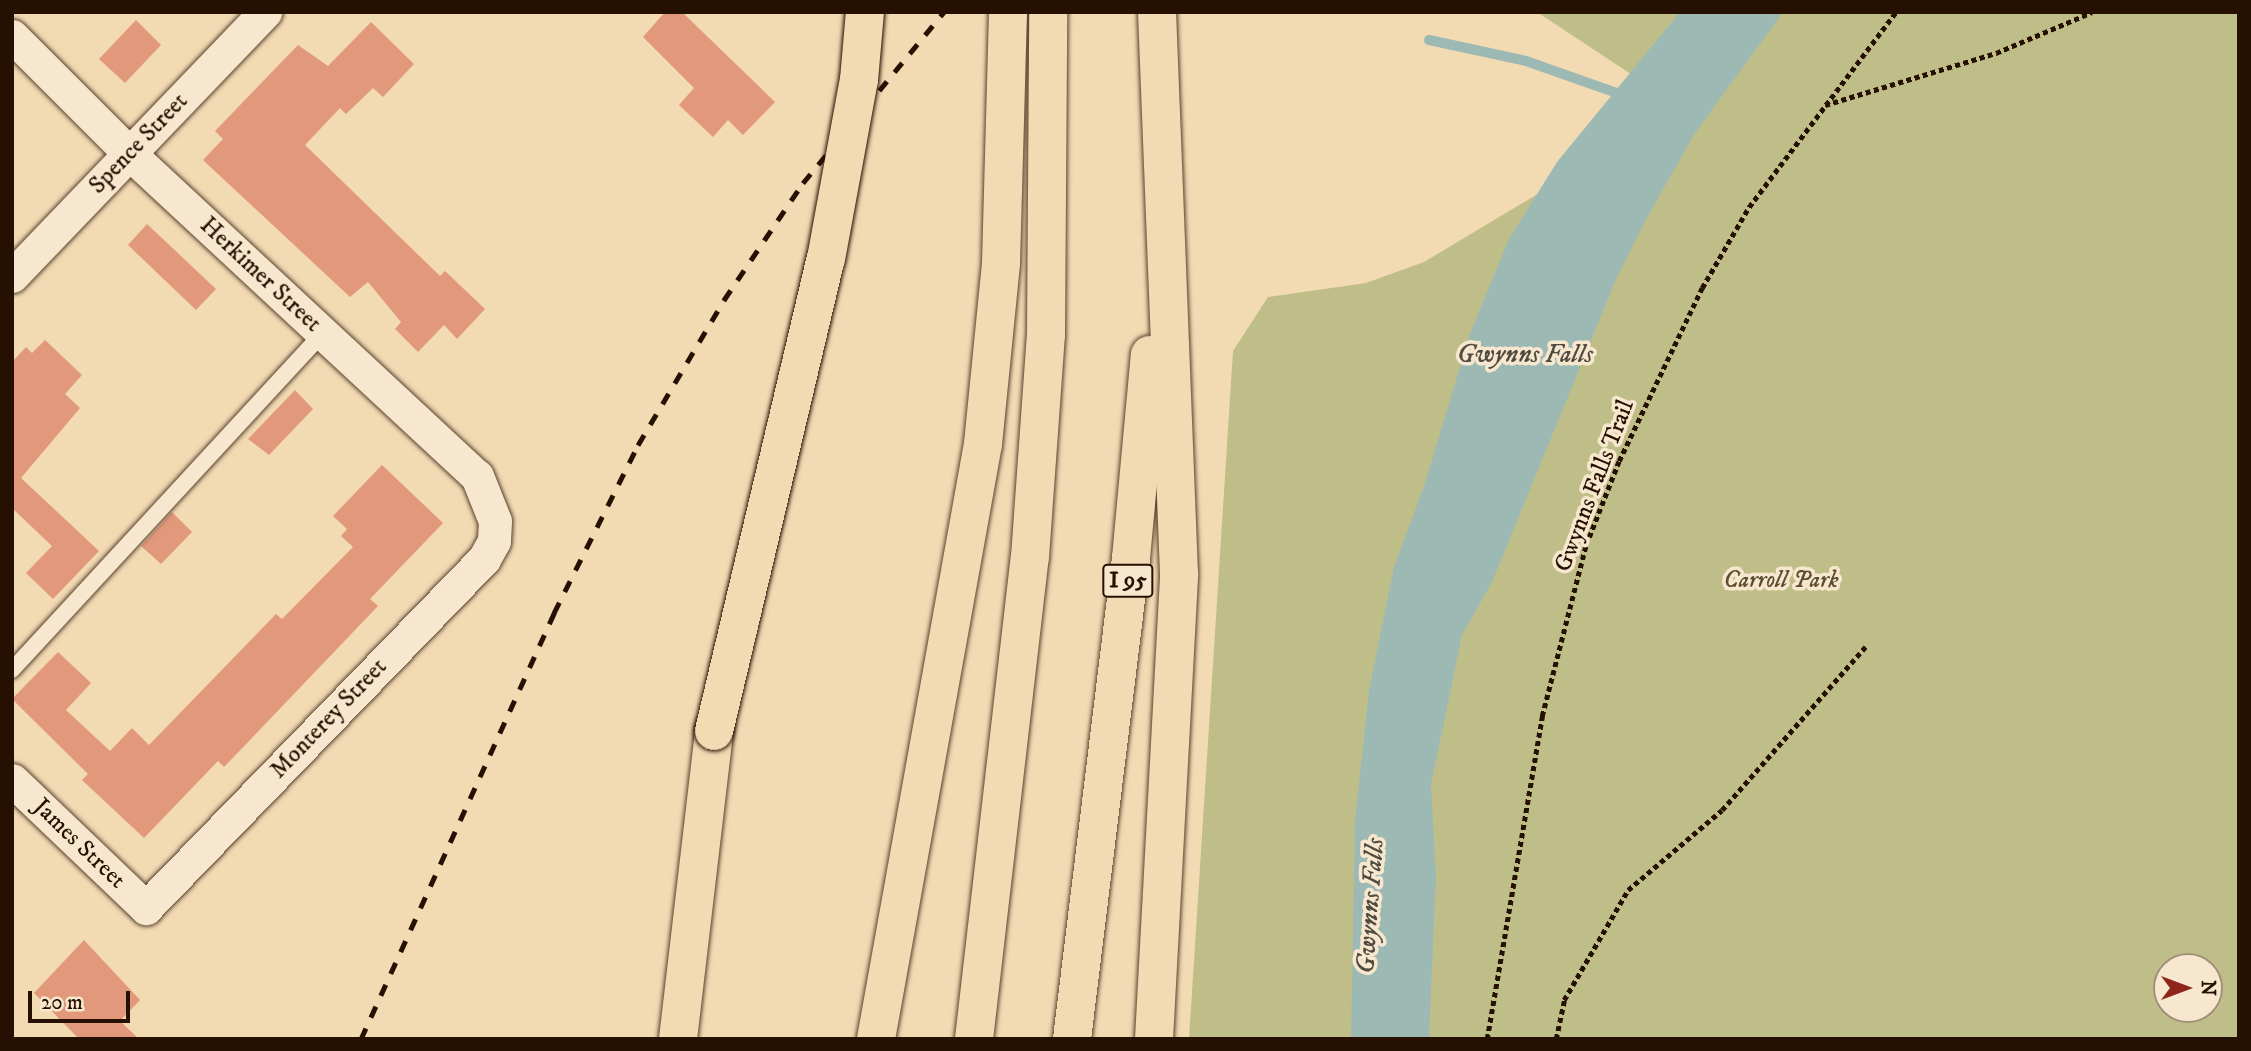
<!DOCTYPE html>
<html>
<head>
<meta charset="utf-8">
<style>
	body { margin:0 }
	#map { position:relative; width:2251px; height:1051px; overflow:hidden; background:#f2dab3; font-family:"IM FELL DW Pica",serif }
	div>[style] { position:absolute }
	.green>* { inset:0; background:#bfbe89 }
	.water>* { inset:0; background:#9db9b4 }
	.stream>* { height:10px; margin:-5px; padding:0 5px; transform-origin:5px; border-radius:5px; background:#9db9b4 }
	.building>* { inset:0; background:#e2987b }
	.path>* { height:4.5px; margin-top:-2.25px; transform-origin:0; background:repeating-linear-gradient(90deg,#261001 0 5px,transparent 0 8.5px) }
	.roads { filter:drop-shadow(0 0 2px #59422e) drop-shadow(0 0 2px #59422e) }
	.service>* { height:16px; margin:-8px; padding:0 8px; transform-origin:8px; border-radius:8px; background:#f7e7ce }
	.minor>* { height:33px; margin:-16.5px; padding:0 16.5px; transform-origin:16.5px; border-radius:16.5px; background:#f7e7ce }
	.motorway>* { height:38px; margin:-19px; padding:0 19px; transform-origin:19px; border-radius:19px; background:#f2dab3 }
	.rail>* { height:5px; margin-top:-2.5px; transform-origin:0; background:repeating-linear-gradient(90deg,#261001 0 12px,transparent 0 24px) }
	.bridges { filter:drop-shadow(0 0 2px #261001) drop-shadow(0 0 2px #261001) }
	.motorway-bridge>* { height:38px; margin:-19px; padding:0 19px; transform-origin:19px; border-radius:19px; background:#f2dab3 }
	span { translate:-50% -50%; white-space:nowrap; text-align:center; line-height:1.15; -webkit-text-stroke:7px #f7e7ce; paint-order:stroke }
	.shield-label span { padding:2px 5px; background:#f7e7ce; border:2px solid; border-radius:5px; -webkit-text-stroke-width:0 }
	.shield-label { font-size:23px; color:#261001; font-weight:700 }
	.street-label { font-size:24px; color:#261001 }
	.park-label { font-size:24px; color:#5c4d31; font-style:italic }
	.water-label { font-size:26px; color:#504b40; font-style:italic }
	.frame { position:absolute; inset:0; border:14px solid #261001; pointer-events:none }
	.north { position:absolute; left:2153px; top:953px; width:70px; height:70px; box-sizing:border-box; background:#f7e7ce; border:2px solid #a3917c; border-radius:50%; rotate:90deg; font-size:19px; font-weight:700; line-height:28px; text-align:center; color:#261001 }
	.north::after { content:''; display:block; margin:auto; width:24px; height:32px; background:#8f2418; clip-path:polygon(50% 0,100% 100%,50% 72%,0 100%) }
	.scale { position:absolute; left:28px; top:991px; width:102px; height:32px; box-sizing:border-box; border:4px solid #261001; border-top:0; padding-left:9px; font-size:21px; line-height:24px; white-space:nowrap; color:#261001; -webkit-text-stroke:5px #f7e7ce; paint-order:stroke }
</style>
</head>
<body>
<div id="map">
	<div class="green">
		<i style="clip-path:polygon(evenodd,1537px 12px,2239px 12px,2239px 1039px,1189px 1039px,1233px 351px,1268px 297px,1366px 283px,1424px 262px,1613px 149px,1661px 94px,1537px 12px,2167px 967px,2209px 967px,2209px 1009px,2167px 1009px,2167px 967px)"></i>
	</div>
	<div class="water">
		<i style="clip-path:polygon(1680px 12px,1783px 12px,1695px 133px,1645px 221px,1617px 277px,1492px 582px,1462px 635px,1431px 785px,1436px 876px,1429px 1039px,1351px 1039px,1355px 821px,1369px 690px,1394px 567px,1424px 486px,1471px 331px,1509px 239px,1557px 162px)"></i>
	</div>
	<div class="stream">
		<i style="left:1429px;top:40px;width:99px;rotate:12.2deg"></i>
		<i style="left:1526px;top:61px;width:111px;rotate:19.4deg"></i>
	</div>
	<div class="building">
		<i style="clip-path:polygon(665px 12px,682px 12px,775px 102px,743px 135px,728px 120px,713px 137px,679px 105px,694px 88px,643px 37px)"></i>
		<i style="clip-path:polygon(136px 20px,161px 45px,125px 83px,99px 59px)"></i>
		<i style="clip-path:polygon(371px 22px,414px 64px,383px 97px,373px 88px,346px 114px,340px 108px,305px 145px,440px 276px,445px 271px,485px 309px,457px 339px,444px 325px,418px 352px,395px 329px,401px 322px,368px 282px,350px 297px,203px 160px,223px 139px,215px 131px,298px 45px,328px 66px)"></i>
		<i style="clip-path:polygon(147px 224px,216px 289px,196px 310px,128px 245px)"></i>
		<i style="clip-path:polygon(45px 340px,82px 375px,65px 394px,80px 408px,21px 478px,99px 551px,53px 599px,26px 573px,52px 546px,12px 508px,12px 362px,26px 347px,32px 353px)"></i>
		<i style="clip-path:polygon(295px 390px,313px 409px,269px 455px,248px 439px)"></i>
		<i style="clip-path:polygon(382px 465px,443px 523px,370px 599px,378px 606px,251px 739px,224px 767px,218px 761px,144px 838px,82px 780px,88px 774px,12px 699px,58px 652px,91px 683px,66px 710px,110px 751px,132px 728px,149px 745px,276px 614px,282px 619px,353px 547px,341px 536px,347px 529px,333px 516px)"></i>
		<i style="clip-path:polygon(172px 512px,192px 532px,161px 564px,141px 546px)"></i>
		<i style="clip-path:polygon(84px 940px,140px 1000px,120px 1021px,139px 1039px,79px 1039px,34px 993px)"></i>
	</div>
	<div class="path">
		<i style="left:1825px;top:105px;width:179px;rotate:-16.9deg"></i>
		<i style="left:1996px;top:53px;width:104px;rotate:-23.1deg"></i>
		<i style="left:1487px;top:1039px;width:328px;rotate:-80.3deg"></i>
		<i style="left:1542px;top:716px;width:177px;rotate:-75.6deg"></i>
		<i style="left:1586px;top:545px;width:90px;rotate:-68.6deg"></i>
		<i style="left:1619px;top:461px;width:192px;rotate:-64.4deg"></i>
		<i style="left:1702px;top:288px;width:94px;rotate:-59.9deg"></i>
		<i style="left:1749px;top:207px;width:244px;rotate:-53deg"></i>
		<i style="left:1556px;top:1039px;width:40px;rotate:-78deg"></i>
		<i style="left:1564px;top:1000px;width:127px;rotate:-59.8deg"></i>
		<i style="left:1628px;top:890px;width:123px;rotate:-40.4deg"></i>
		<i style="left:1722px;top:810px;width:220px;rotate:-48.7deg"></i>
	</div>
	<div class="roads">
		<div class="service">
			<i style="left:12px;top:670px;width:459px;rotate:-47.3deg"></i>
		</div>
		<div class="minor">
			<i style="left:12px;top:36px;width:167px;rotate:45deg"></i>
			<i style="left:130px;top:154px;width:473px;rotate:42.9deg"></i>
			<i style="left:477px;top:476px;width:48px;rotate:68.2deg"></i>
			<i style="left:495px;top:521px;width:20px;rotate:93deg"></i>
			<i style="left:494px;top:541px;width:21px;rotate:119deg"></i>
			<i style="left:484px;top:559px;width:486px;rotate:134.1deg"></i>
			<i style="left:146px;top:908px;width:185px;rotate:-136.3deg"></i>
			<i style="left:12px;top:276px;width:366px;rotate:-46.2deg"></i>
		</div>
		<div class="motorway">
			<i style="left:678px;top:1039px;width:310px;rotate:-83.3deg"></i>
			<i style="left:876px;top:1039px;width:605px;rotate:-79.81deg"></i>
			<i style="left:983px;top:444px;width:182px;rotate:-84.3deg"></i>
			<i style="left:1001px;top:263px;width:251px;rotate:-88.4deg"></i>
			<i style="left:974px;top:1039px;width:485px;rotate:-83.4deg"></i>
			<i style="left:1030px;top:557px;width:223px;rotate:-85.9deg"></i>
			<i style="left:1046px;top:335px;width:323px;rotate:-89.6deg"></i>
			<i style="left:1072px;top:1039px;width:485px;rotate:-83deg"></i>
			<i style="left:1131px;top:558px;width:204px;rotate:-84.7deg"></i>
			<i style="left:1154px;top:1039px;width:466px;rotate:-86.9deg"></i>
			<i style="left:1179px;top:574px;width:562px;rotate:-92.24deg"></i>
		</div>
	</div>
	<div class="rail">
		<i style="left:361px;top:1039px;width:468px;rotate:-65.6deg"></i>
		<i style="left:554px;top:613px;width:188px;rotate:-63.4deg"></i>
		<i style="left:638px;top:445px;width:169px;rotate:-59.3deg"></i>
		<i style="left:724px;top:300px;width:141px;rotate:-56deg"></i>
		<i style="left:803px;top:183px;width:222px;rotate:-50.5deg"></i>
	</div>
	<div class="bridges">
		<div class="motorway-bridge">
			<i style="left:714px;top:731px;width:485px;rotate:-76.7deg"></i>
			<i style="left:826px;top:259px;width:182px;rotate:-79.6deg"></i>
			<i style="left:859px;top:80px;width:68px;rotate:-85deg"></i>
		</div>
	</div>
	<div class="shield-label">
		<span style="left:1128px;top:581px">I 95</span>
	</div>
	<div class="street-label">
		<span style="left:139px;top:144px;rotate:-46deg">Spence Street</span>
		<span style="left:260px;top:275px;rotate:43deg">Herkimer Street</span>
		<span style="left:1595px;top:486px;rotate:-69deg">Gwynns Falls Trail</span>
		<span style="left:329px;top:719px;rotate:-46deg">Monterey Street</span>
		<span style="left:79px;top:844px;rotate:44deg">James Street</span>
	</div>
	<div class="park-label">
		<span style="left:1781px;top:581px">Carroll Park</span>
	</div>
	<div class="water-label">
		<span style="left:1525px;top:355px">Gwynns Falls</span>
		<span style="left:1371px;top:906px;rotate:-86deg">Gwynns Falls</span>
	</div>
	<div class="frame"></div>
	<div class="north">N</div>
	<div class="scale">20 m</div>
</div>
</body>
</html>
